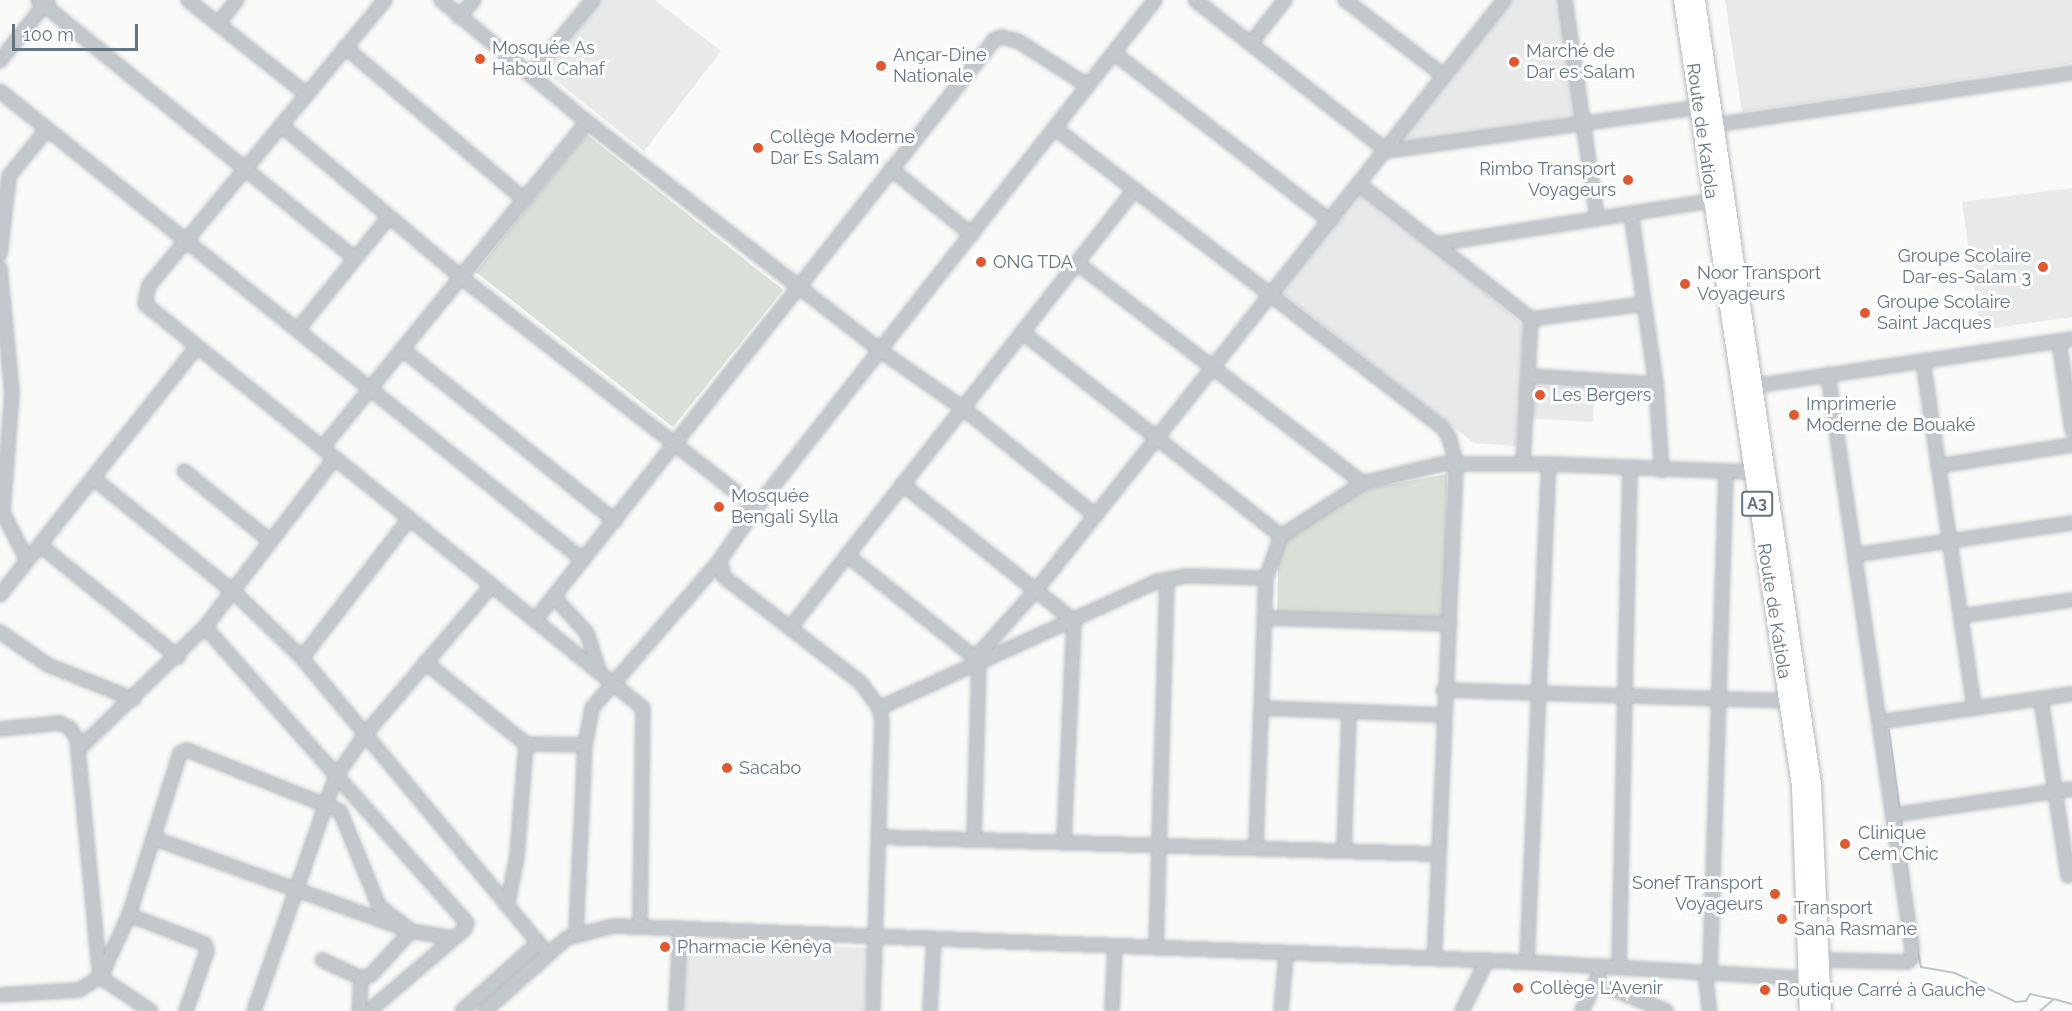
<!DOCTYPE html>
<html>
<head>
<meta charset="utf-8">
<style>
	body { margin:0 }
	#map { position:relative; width:2072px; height:1011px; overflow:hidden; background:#fafaf8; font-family:Raleway,sans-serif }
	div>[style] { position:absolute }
	.built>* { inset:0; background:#e8e9e9 }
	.green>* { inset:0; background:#dadfd7 }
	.stream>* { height:2px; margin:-1px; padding:0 1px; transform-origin:1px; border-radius:1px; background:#bbc7cb }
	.roads { filter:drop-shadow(0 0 2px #b4b9bd) drop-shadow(0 0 2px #b4b9bd) }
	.minor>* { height:12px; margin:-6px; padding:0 6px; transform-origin:6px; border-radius:6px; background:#c3c8cc }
	.highway>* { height:16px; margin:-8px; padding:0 8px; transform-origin:8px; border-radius:8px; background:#fff }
	.dots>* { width:16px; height:16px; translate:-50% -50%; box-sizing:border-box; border:3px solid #fff; border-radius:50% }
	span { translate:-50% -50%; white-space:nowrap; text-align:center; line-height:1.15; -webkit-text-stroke:6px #fff; paint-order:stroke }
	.shield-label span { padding:2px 4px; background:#fff; border:2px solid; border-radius:4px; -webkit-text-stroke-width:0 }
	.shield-label { font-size:16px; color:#657683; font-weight:700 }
	.poi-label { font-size:18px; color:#657683 }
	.left { translate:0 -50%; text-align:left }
	.right { translate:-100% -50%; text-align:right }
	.street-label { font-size:18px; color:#657683 }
	.scale { position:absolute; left:12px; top:24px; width:126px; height:27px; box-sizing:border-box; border:3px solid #657683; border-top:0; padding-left:8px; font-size:18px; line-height:21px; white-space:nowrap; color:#657683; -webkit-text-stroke:4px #fff; paint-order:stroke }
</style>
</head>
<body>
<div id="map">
	<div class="built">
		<i style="clip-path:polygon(600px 0,655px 0,721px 51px,644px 151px,542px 69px)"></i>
		<i style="clip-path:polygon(1502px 0,1565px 0,1584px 124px,1387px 151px)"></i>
		<i style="clip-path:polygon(1725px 0,2072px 0,2072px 63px,1742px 112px)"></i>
		<i style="clip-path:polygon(2072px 188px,2072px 317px,1980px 330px,1962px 202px)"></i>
		<i style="clip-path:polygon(1361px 189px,1523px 325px,1520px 385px,1594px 388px,1593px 422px,1518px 418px,1516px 446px,1474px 443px,1281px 292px)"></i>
		<i style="clip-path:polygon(686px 940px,868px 948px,865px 1011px,683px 1011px)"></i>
	</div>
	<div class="green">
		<i style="clip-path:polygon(586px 134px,783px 290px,673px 427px,476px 272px)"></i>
		<i style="clip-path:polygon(1447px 474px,1445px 620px,1277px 614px,1279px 530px,1361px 490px)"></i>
	</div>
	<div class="stream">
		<i style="left:1889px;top:730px;width:82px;rotate:82.3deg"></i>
		<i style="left:1901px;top:819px;width:69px;rotate:83.4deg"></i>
		<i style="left:1917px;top:947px;width:20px;rotate:79deg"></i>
		<i style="left:1921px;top:967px;width:35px;rotate:10deg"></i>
		<i style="left:1955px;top:973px;width:68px;rotate:25.4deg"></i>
		<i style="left:2016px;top:1002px;width:10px;rotate:-6deg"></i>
		<i style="left:2026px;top:1001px;width:8px;rotate:-60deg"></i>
		<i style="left:2030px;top:994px;width:25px;rotate:12deg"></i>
		<i style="left:2040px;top:1011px;width:18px;rotate:-41deg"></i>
		<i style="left:2054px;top:999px;width:19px;rotate:16deg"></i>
	</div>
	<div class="roads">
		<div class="minor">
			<i style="left:38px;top:0;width:408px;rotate:39.2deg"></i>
			<i style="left:188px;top:0;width:151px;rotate:38.5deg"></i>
			<i style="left:385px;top:0;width:370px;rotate:129.6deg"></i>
			<i style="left:149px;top:285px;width:19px;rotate:102deg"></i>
			<i style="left:145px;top:304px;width:641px;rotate:39.05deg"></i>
			<i style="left:643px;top:708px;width:218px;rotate:90.8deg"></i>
			<i style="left:441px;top:0;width:190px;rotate:39.9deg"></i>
			<i style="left:587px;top:122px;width:373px;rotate:37.9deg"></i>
			<i style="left:881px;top:351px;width:101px;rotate:34.9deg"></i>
			<i style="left:964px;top:409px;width:169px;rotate:39deg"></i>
			<i style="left:1195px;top:0;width:244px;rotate:38.2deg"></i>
			<i style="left:1387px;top:151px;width:315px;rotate:-8deg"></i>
			<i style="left:1345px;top:0;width:125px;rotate:37.5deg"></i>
			<i style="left:1565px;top:0;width:220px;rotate:81.6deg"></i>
			<i style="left:459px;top:17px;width:23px;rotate:-49deg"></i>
			<i style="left:218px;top:24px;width:31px;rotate:-52deg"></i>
			<i style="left:1251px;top:43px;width:55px;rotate:-51.7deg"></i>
			<i style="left:345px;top:47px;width:236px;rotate:40.4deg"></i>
			<i style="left:1114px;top:53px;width:274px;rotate:37.9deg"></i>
			<i style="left:0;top:61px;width:78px;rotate:-51.8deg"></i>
			<i style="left:530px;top:75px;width:98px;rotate:-50deg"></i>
			<i style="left:0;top:91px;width:748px;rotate:38.82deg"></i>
			<i style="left:281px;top:125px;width:237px;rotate:40.2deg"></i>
			<i style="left:462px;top:278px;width:373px;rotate:38deg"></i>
			<i style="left:1714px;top:125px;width:362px;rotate:-8.3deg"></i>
			<i style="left:1056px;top:129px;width:489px;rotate:37.7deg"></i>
			<i style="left:1443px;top:428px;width:11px;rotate:56deg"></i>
			<i style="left:1449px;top:437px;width:28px;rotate:75deg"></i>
			<i style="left:1456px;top:464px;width:494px;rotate:92.5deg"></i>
			<i style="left:891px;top:169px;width:104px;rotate:39.2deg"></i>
			<i style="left:1359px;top:184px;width:219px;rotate:38.1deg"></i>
			<i style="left:1531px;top:319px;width:145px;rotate:93.2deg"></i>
			<i style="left:1631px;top:213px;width:173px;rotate:81.7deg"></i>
			<i style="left:1656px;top:384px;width:87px;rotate:86.1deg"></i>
			<i style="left:1436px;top:244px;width:279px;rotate:-8.9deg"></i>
			<i style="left:0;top:254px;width:79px;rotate:-83.4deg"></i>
			<i style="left:9px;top:176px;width:60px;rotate:-51deg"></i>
			<i style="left:1077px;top:263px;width:361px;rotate:37.6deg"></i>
			<i style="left:0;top:268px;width:125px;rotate:84.5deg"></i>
			<i style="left:12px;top:392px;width:121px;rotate:94.3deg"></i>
			<i style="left:3px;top:513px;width:53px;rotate:62.9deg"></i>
			<i style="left:1531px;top:319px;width:114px;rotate:-7.6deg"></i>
			<i style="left:299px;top:328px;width:141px;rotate:-51deg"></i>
			<i style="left:1022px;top:332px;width:330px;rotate:38.2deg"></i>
			<i style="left:2059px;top:341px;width:90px;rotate:81.7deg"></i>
			<i style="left:402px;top:349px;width:274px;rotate:38.9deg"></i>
			<i style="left:1923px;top:361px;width:351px;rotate:81.6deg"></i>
			<i style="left:1528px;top:376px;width:128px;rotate:3.6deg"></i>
			<i style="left:1754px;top:386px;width:321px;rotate:-8.4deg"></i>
			<i style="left:322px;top:448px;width:420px;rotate:-50.9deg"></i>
			<i style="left:1938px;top:466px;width:136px;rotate:-8.9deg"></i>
			<i style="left:184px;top:471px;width:111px;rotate:39.1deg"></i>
			<i style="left:93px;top:478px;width:181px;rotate:39deg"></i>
			<i style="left:234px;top:592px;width:95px;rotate:44.1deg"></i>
			<i style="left:302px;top:658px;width:385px;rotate:50.3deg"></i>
			<i style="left:902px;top:484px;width:220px;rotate:38.5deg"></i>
			<i style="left:1074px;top:621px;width:221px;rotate:92.6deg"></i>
			<i style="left:40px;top:545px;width:178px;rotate:39.1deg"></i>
			<i style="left:847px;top:555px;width:169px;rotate:38.8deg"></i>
			<i style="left:979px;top:661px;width:178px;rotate:91.6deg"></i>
			<i style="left:1855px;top:555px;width:219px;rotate:-8.4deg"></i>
			<i style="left:720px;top:560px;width:17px;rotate:77deg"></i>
			<i style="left:724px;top:577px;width:173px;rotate:37.7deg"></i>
			<i style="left:861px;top:683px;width:31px;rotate:54deg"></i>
			<i style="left:879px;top:708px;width:12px;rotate:76deg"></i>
			<i style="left:882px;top:720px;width:291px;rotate:91.8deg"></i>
			<i style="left:0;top:595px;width:315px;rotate:-51.6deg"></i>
			<i style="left:554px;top:597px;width:49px;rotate:47.5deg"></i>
			<i style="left:587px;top:633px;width:42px;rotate:72deg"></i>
			<i style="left:1961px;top:616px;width:112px;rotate:-8.2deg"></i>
			<i style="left:1265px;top:618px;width:185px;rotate:1.9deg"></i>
			<i style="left:535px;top:620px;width:741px;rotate:-51.63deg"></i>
			<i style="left:995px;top:39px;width:7px;rotate:-16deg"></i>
			<i style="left:1002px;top:37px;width:16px;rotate:14deg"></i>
			<i style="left:1018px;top:41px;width:83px;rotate:32.7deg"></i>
			<i style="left:205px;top:627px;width:395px;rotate:48.5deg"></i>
			<i style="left:467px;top:923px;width:6px;rotate:108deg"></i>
			<i style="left:465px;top:929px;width:126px;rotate:139.5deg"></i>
			<i style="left:790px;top:628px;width:558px;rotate:-51.84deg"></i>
			<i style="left:0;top:632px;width:58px;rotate:34.5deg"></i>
			<i style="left:48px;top:665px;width:92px;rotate:21.8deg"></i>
			<i style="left:976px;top:657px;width:91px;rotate:-48.1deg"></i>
			<i style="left:1037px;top:589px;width:752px;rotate:-51.59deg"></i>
			<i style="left:302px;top:658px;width:175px;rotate:-52.4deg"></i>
			<i style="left:425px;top:662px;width:130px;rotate:39.1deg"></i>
			<i style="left:526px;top:744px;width:59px;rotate:1deg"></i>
			<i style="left:1443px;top:690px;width:345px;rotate:1.8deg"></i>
			<i style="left:2041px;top:699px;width:179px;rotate:81.3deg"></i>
			<i style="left:879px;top:708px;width:303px;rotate:-24.5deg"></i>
			<i style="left:1155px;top:582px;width:31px;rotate:-11deg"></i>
			<i style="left:1185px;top:576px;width:81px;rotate:1.4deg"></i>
			<i style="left:1261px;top:708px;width:181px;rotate:2.2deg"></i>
			<i style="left:1879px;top:722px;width:195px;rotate:-8.3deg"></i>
			<i style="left:0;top:729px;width:60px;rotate:-5.7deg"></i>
			<i style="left:60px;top:723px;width:11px;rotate:27deg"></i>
			<i style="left:70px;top:728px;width:13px;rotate:58deg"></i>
			<i style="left:77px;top:739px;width:230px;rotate:84.5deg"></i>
			<i style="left:99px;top:968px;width:15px;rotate:62deg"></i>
			<i style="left:106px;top:981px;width:54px;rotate:33.7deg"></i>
			<i style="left:79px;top:749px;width:175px;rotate:-44.1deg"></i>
			<i style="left:205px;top:627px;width:212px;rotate:-52.5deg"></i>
			<i style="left:1893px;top:815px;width:181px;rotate:-8.3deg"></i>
			<i style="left:879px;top:837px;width:558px;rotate:1.75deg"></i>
			<i style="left:153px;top:838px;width:274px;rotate:19.8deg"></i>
			<i style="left:411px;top:931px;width:43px;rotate:9.5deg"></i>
			<i style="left:1256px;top:847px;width:269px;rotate:-87.9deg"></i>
			<i style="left:1266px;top:578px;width:45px;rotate:-70.3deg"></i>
			<i style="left:1281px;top:536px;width:98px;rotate:-32.9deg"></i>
			<i style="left:1363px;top:483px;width:80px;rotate:-13.7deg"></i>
			<i style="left:1441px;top:464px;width:108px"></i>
			<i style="left:1549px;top:464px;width:203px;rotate:2.3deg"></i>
			<i style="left:1344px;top:850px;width:139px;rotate:-87.9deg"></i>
			<i style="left:508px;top:902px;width:47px;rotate:-78.9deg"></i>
			<i style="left:517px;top:856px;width:112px;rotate:-85.4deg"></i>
			<i style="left:129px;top:915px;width:81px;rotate:20.9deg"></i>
			<i style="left:205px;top:944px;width:7px;rotate:74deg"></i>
			<i style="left:207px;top:951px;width:64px;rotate:109.3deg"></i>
			<i style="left:576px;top:934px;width:189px;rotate:-87.3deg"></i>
			<i style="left:585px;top:745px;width:38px;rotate:-79deg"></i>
			<i style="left:592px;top:708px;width:196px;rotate:-49.1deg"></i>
			<i style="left:720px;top:560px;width:63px;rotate:-55.3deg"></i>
			<i style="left:756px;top:508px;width:646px;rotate:-51.85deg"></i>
			<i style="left:1156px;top:948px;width:369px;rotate:-88.3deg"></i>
			<i style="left:322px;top:960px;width:43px;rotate:24.8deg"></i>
			<i style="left:1822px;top:960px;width:85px;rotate:1.3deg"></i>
			<i style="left:1907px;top:962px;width:6px;rotate:-39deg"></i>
			<i style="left:1912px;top:958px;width:11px;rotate:-90deg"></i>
			<i style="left:1912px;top:947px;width:579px;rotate:-98.34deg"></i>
			<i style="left:1527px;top:962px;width:498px;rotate:-87.5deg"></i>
			<i style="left:1619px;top:967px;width:500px;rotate:-88.74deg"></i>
			<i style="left:1710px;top:972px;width:501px;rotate:-88.17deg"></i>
			<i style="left:1705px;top:973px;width:38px;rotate:83deg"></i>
			<i style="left:1596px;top:982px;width:76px;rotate:22.5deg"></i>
			<i style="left:0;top:995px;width:79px;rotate:-3.6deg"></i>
			<i style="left:79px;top:990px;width:26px;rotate:-32deg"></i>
			<i style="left:101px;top:976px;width:67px;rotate:-65.3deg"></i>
			<i style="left:129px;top:915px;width:170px;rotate:-72.5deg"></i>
			<i style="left:180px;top:753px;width:8px;rotate:-23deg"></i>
			<i style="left:187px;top:750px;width:165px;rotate:21.7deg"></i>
			<i style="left:340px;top:811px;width:103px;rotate:67.7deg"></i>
			<i style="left:379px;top:906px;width:41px;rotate:38deg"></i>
			<i style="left:411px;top:931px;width:59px;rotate:132.3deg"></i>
			<i style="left:371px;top:975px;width:10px;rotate:163deg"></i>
			<i style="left:361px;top:978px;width:33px;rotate:93deg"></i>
			<i style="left:254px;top:1011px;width:249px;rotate:-70.8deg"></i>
			<i style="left:336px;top:776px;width:54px;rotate:-54.8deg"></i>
			<i style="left:367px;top:732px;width:193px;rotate:-49.6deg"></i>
			<i style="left:462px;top:1011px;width:103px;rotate:-41.9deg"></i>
			<i style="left:485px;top:1011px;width:110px;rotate:-41.7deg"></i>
			<i style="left:567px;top:938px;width:48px;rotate:-14.6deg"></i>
			<i style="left:613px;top:926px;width:915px;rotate:2.26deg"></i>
			<i style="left:1527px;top:962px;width:289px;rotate:3.4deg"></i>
			<i style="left:676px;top:1011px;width:83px;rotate:-87.2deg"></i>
			<i style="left:930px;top:1011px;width:73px;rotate:-86.9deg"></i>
			<i style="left:1112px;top:1011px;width:64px;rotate:-87.3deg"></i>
			<i style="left:1281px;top:1011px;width:56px;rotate:-84.9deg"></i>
			<i style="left:1462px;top:1011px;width:57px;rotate:-63.9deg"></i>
			<i style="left:1582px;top:1011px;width:38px;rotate:-65deg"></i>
		</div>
		<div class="highway">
			<i style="left:1682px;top:0;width:795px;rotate:81.46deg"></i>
			<i style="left:1800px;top:786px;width:225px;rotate:88deg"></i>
			<i style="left:1697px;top:0;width:793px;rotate:81.58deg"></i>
			<i style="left:1813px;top:784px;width:227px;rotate:87.5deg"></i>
		</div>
	</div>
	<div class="dots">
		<i style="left:480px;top:59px;background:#e4572e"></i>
		<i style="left:1514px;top:62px;background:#e4572e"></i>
		<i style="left:881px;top:66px;background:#e4572e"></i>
		<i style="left:758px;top:148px;background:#e4572e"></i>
		<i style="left:1628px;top:180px;background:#e4572e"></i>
		<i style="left:981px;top:262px;background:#e4572e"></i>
		<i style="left:2043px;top:267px;background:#e4572e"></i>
		<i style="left:1685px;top:284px;background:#e4572e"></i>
		<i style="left:1865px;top:313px;background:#e4572e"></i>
		<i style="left:1540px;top:395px;background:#e4572e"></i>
		<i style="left:1794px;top:415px;background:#e4572e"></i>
		<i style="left:719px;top:507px;background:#e4572e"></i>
		<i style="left:727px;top:768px;background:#e4572e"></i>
		<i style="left:1845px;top:844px;background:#e4572e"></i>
		<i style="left:1775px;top:894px;background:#e4572e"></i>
		<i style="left:1782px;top:919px;background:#e4572e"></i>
		<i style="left:665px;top:947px;background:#e4572e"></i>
		<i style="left:1518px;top:988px;background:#e4572e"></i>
		<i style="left:1765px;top:990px;background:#e4572e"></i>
	</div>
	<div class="shield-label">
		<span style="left:1757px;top:504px">A3</span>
	</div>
	<div class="poi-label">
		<span class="left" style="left:492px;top:59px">Mosquée As<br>Haboul Cahaf</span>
		<span class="left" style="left:1526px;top:62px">Marché de<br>Dar es Salam</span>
		<span class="left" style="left:893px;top:66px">Ançar-Dine<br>Nationale</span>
		<span class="left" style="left:770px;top:148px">Collège Moderne<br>Dar Es Salam</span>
		<span class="right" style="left:1616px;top:180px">Rimbo Transport<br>Voyageurs</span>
		<span class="right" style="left:2031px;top:267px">Groupe Scolaire<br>Dar-es-Salam 3</span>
		<span class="left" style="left:993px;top:262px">ONG TDA</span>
		<span class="left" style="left:1697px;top:284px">Noor Transport<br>Voyageurs</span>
		<span class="left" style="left:1877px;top:313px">Groupe Scolaire<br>Saint Jacques</span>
		<span class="left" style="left:1552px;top:395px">Les Bergers</span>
		<span class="left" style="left:1806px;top:415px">Imprimerie<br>Moderne de Bouaké</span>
		<span class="left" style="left:731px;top:507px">Mosquée<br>Bengali Sylla</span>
		<span class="left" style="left:739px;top:768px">Sacabo</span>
		<span class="left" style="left:1858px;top:844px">Clinique<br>Cem Chic</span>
		<span class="right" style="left:1763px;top:894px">Sonef Transport<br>Voyageurs</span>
		<span class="left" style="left:1794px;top:919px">Transport<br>Sana Rasmane</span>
		<span class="left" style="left:677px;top:947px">Pharmacie Kênêya</span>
		<span class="left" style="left:1530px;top:988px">Collège L'Avenir</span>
		<span class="left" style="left:1777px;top:990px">Boutique Carré à Gauche</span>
	</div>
	<div class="street-label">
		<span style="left:1702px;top:131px;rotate:82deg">Route de Katiola</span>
		<span style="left:1774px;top:611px;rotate:81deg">Route de Katiola</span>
	</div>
	<div class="scale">100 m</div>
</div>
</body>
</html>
